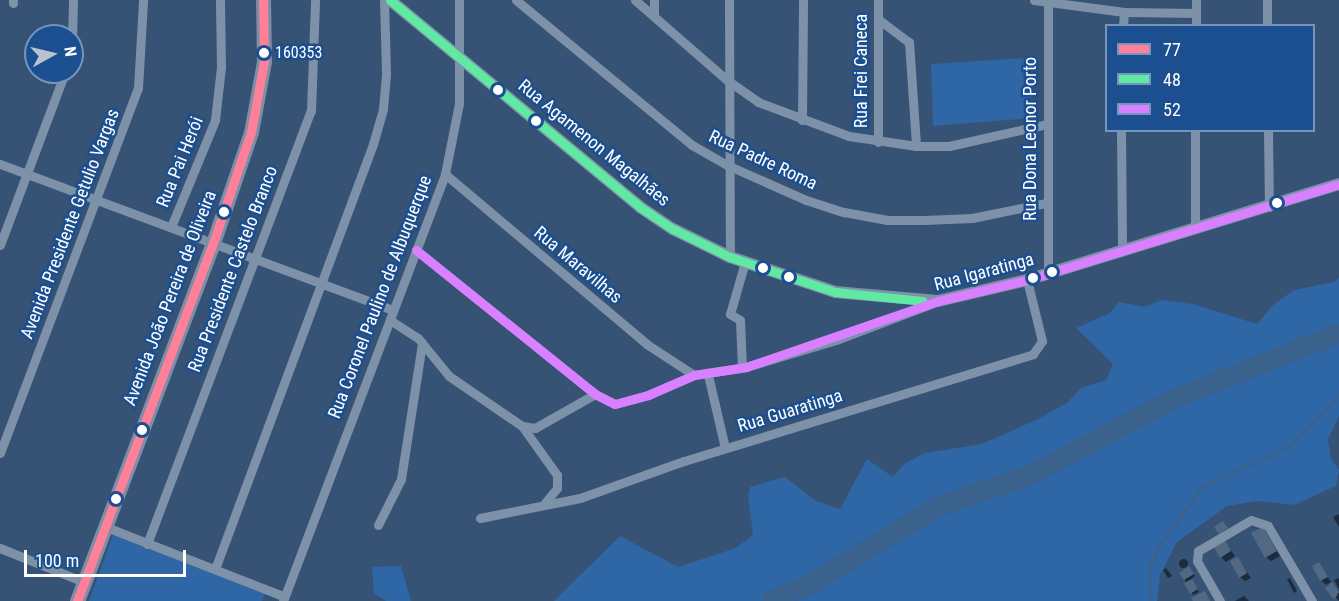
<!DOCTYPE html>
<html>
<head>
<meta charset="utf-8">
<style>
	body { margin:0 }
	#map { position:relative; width:1339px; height:601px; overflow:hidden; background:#365274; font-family:"Roboto Condensed",sans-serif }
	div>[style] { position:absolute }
	.green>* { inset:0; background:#2f66a5 }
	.shadow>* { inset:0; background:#0007 }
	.round { border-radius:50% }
	.stream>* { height:3px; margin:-1.5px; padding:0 1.5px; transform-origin:1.5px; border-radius:1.5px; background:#3b618d }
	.river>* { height:20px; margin:-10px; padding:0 10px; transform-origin:10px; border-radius:10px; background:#3b618d }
	.building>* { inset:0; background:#526984 }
	.minor>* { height:9px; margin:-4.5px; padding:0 4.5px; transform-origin:4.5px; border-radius:4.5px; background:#7d92a8 }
	.tertiary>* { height:12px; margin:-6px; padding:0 6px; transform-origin:6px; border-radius:6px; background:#7d92a8 }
	.primary>* { height:15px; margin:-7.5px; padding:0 7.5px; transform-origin:7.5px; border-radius:7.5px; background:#7d8ea7 }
	.bus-1>* { height:9px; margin:-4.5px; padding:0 4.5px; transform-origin:4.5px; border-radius:4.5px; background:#ff8098 }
	.bus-2>* { height:9px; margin:-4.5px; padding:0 4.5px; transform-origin:4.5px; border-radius:4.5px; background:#60e9a3 }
	.bus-3>* { height:9px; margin:-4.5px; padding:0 4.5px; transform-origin:4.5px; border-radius:4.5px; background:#d880ff }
	.dots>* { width:16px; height:16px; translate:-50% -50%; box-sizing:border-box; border:3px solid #1b4f8f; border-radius:50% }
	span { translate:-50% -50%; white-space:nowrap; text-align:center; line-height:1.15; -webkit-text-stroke:5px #1b4f8f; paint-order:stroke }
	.bus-label { font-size:16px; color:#fff }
	.left { translate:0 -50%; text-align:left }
	.street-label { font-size:18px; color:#fff }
	.legend { position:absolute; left:1105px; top:24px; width:210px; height:108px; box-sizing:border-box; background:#1b4f8f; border:2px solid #7695bc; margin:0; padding:8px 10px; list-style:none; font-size:18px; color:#fff }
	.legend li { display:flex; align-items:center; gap:12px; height:30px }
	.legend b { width:30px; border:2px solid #7695bc }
	.north { position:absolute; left:24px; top:24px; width:60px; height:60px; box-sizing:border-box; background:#1b4f8f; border:2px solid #7695bc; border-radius:50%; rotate:82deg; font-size:16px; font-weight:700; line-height:24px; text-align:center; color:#fff }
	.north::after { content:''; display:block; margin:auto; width:21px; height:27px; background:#b9c2ce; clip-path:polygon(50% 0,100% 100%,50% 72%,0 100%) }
	.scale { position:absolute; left:24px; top:550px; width:162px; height:27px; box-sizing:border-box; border:3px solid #fff; border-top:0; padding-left:8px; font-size:18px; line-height:21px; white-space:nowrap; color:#fff; -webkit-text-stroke:4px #1b4f8f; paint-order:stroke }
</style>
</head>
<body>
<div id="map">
	<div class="green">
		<i style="clip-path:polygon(1027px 58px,1032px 118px,933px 126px,931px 64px)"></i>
		<i style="clip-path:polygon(1339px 277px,1339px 416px,1328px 439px,1331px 459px,1339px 470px,1336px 486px,1294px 505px,1258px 501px,1227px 506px,1177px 542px,1160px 575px,1157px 601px,554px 601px,620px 536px,678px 567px,736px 548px,753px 535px,748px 495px,750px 487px,785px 477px,816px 501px,840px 509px,867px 459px,893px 477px,904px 464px,925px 453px,982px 444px,1038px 419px,1067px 403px,1081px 388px,1106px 380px,1113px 364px,1076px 328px,1110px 313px,1119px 302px,1145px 307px,1161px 300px,1193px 304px,1257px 324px,1273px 305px,1294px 290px,1334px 282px)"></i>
		<i style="clip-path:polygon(113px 535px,265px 594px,262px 601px,89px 601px)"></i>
		<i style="clip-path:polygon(401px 566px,411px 601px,386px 601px,374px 593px,372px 567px)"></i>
	</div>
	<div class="shadow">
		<i style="clip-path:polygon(1339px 514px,1339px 527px,1333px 517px)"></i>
		<i style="clip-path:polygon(1262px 528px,1280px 556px,1271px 561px,1266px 557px)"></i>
		<i style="clip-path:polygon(1224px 541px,1235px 556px,1226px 562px,1221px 557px)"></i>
		<i class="round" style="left:1178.5px;top:558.5px;width:9px;height:9px"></i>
		<i style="clip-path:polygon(1238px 559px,1251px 578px,1245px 581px,1240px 577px)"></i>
		<i style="clip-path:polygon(1319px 564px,1331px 582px,1326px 585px,1321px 580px)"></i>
		<i style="clip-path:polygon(1166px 568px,1172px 576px,1168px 578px,1163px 570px)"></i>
		<i style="clip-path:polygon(1191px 570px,1195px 576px,1191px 579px,1199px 592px,1193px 595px,1181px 573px)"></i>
		<i style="clip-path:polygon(1290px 578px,1297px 591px,1294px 593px,1287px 579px)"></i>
		<i style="clip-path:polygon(1339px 578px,1339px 589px,1334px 580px)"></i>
		<i style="clip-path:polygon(1331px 584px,1339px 592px,1339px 601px,1327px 588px)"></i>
		<i style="clip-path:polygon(1244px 596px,1249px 601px,1235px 601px)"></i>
	</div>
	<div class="stream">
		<i style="left:1151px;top:601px;width:33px;rotate:-93deg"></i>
		<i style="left:1149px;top:568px;width:22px;rotate:-66deg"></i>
		<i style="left:1158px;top:548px;width:74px;rotate:-54.4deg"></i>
		<i style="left:1201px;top:488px;width:99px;rotate:-25.8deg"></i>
		<i style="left:1290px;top:445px;width:70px;rotate:-45.6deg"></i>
	</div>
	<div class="river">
		<i style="left:772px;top:601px;width:42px;rotate:-24.1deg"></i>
		<i style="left:810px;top:584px;width:149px;rotate:-31.2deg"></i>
		<i style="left:937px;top:507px;width:96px;rotate:-18.8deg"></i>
		<i style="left:1028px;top:476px;width:167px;rotate:-27.8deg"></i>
		<i style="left:1176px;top:398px;width:175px;rotate:-21.7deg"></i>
	</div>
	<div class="building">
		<i style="clip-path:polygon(1223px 521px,1228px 528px,1219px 534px,1214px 527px)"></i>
		<i style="clip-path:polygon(1263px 527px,1277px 551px,1265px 558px,1251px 533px)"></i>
		<i style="clip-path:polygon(1224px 539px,1231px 551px,1220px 558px,1213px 545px)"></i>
		<i style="clip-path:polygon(1238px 557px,1247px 573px,1239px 578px,1230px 561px)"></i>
		<i style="clip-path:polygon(1319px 562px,1328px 577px,1320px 581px,1312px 566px)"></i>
		<i style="clip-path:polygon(1189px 566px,1194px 574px,1184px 580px,1179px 573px)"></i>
		<i style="clip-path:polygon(1192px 579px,1198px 589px,1190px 594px,1184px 583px)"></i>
		<i style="clip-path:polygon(1332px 582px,1339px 592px,1334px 600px,1325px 588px)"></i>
		<i style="clip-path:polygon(1205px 591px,1210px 601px,1193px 601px,1191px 598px)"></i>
	</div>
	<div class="minor">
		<i style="left:516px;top:0;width:228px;rotate:39.5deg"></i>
		<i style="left:692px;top:145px;width:40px;rotate:29.7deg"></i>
		<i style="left:727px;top:165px;width:86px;rotate:23.9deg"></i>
		<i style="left:806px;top:200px;width:40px;rotate:18deg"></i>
		<i style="left:844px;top:212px;width:44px;rotate:10.5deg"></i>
		<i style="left:887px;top:220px;width:37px"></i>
		<i style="left:924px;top:220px;width:48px;rotate:-2.4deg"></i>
		<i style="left:972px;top:218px;width:76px;rotate:-11.5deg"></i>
		<i style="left:635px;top:0;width:122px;rotate:41deg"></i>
		<i style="left:727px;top:80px;width:38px;rotate:35deg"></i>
		<i style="left:758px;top:102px;width:97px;rotate:20.5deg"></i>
		<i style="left:849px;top:136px;width:68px;rotate:8.5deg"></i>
		<i style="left:916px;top:146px;width:33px"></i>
		<i style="left:949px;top:146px;width:100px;rotate:-12.7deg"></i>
		<i style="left:654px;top:0;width:16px;rotate:90deg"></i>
		<i style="left:729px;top:0;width:257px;rotate:89.8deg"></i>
		<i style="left:878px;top:0;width:142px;rotate:90deg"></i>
		<i style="left:1034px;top:0;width:91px;rotate:7.6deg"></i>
		<i style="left:1124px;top:12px;width:72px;rotate:0.8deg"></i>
		<i style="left:1267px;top:0;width:26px;rotate:90deg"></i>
		<i style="left:13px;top:3px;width:3px;rotate:-90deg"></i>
		<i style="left:878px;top:19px;width:39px;rotate:37deg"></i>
		<i style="left:909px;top:42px;width:104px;rotate:86.1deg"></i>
		<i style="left:1123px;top:26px;width:14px;rotate:-86deg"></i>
		<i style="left:1196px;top:26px;width:26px;rotate:-90deg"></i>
		<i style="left:72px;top:42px;width:42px;rotate:-88.6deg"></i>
		<i style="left:802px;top:120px;width:120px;rotate:-89.5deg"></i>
		<i style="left:1121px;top:130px;width:120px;rotate:89.5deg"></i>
		<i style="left:1268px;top:130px;width:77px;rotate:89.3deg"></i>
		<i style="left:0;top:164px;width:419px;rotate:20.4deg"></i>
		<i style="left:445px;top:174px;width:265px;rotate:40.1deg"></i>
		<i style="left:648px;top:345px;width:55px;rotate:33.1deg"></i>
		<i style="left:171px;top:227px;width:116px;rotate:-67.6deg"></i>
		<i style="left:215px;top:120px;width:53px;rotate:-83.5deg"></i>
		<i style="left:221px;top:67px;width:67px;rotate:-90.9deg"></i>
		<i style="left:1195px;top:227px;width:97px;rotate:-90deg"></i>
		<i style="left:0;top:245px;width:185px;rotate:-69.4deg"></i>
		<i style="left:416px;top:250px;width:230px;rotate:38.8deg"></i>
		<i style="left:595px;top:394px;width:22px;rotate:27deg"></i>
		<i style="left:615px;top:404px;width:34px;rotate:-15deg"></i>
		<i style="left:648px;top:395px;width:50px;rotate:-23.5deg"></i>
		<i style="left:694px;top:375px;width:53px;rotate:-8.7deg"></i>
		<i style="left:746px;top:367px;width:94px;rotate:-16.7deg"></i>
		<i style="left:836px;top:340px;width:107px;rotate:-20.8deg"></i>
		<i style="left:1048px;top:273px;width:269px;rotate:-90deg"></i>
		<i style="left:390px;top:320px;width:33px;rotate:33deg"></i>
		<i style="left:418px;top:338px;width:49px;rotate:50.8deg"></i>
		<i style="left:449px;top:376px;width:88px;rotate:34.4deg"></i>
		<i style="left:522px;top:426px;width:13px;rotate:9deg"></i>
		<i style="left:535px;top:428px;width:69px;rotate:-29.5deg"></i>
		<i style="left:742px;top:368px;width:48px;rotate:-92.4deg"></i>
		<i style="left:740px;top:320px;width:12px;rotate:-149deg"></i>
		<i style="left:730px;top:314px;width:54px;rotate:-73.9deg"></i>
		<i style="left:708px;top:375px;width:75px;rotate:76.9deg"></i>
		<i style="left:522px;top:426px;width:60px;rotate:54.5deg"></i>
		<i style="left:557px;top:475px;width:13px;rotate:90deg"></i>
		<i style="left:557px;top:488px;width:19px;rotate:129deg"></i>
		<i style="left:0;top:453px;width:390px;rotate:-69.3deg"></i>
		<i style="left:138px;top:88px;width:88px;rotate:-86.7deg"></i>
		<i style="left:480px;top:518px;width:102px;rotate:-11.3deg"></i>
		<i style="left:580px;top:498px;width:110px;rotate:-19.6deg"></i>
		<i style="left:684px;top:461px;width:365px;rotate:-17deg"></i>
		<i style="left:1033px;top:354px;width:16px;rotate:-55deg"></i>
		<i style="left:1042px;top:341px;width:63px;rotate:-103.8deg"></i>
		<i style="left:378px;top:525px;width:51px;rotate:-63.4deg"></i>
		<i style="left:401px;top:479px;width:138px;rotate:-81.2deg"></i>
		<i style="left:106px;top:527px;width:190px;rotate:21.3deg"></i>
		<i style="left:147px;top:544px;width:463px;rotate:-69.3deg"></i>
		<i style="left:311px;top:111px;width:111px;rotate:-87.9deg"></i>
		<i style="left:0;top:548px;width:91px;rotate:22deg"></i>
		<i style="left:215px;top:569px;width:453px;rotate:-69.6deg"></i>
		<i style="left:373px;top:144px;width:36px;rotate:-74deg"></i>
		<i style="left:383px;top:109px;width:35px;rotate:-85deg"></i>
		<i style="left:386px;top:74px;width:74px;rotate:-91.5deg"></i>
		<i style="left:283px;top:601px;width:457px;rotate:-69.2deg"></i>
		<i style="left:445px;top:174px;width:72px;rotate:-78.8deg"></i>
		<i style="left:459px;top:103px;width:103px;rotate:-90deg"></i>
		<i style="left:1220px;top:601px;width:46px;rotate:-119.9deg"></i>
		<i style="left:1197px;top:561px;width:10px;rotate:-84deg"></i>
		<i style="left:1198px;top:551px;width:61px;rotate:-30.3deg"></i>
		<i style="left:1251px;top:520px;width:18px;rotate:19deg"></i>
		<i style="left:1268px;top:526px;width:87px;rotate:59.6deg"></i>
	</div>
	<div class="tertiary">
		<i style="left:390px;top:0;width:325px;rotate:39.6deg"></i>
		<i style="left:640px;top:207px;width:40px;rotate:34deg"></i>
		<i style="left:673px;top:229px;width:64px;rotate:26.2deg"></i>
		<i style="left:730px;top:257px;width:111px;rotate:18.4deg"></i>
		<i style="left:835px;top:292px;width:103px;rotate:5deg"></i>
		<i style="left:938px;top:301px;width:91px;rotate:-13.3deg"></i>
		<i style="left:1027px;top:280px;width:326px;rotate:-17.1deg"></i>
	</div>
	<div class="primary">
		<i style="left:77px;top:601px;width:383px;rotate:-69.2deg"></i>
		<i style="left:213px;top:243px;width:117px;rotate:-71.1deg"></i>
		<i style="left:251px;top:132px;width:71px;rotate:-79.5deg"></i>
		<i style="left:264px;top:62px;width:62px;rotate:-90.9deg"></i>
	</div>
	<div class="bus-1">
		<i style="left:77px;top:601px;width:383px;rotate:-69.2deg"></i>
		<i style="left:213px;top:243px;width:117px;rotate:-71.1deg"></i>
		<i style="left:251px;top:132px;width:71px;rotate:-79.5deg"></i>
		<i style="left:264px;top:62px;width:62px;rotate:-90.9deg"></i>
	</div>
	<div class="bus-2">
		<i style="left:390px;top:0;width:325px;rotate:39.6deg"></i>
		<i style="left:640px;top:207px;width:40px;rotate:34deg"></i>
		<i style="left:673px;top:229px;width:64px;rotate:26.2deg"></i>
		<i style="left:730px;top:257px;width:111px;rotate:18.4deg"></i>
		<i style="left:835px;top:292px;width:88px;rotate:5.8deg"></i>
	</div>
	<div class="bus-3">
		<i style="left:416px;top:250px;width:230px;rotate:38.8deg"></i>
		<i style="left:595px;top:394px;width:22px;rotate:27deg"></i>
		<i style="left:615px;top:404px;width:34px;rotate:-15deg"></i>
		<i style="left:648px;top:395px;width:50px;rotate:-23.5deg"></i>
		<i style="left:694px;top:375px;width:53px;rotate:-8.7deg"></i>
		<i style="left:746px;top:367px;width:203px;rotate:-19deg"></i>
		<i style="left:938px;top:301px;width:91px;rotate:-13.3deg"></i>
		<i style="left:1027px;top:280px;width:326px;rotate:-17.1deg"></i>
	</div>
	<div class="dots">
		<i style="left:264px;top:53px;background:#fff"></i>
		<i style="left:498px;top:90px;background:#fff"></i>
		<i style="left:536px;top:121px;background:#fff"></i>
		<i style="left:1277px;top:203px;background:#fff"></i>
		<i style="left:224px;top:212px;background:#fff"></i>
		<i style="left:763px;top:268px;background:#fff"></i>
		<i style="left:1052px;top:272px;background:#fff"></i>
		<i style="left:789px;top:277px;background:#fff"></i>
		<i style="left:1033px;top:278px;background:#fff"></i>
		<i style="left:142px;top:430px;background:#fff"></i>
		<i style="left:116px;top:499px;background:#fff"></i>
	</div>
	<div class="bus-label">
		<span class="left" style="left:275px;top:53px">160353</span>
	</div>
	<div class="street-label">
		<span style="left:861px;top:71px;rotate:-90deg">Rua Frei Caneca</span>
		<span style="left:1030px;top:139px;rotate:-90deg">Rua Dona Leonor Porto</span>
		<span style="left:594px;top:143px;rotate:39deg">Rua Agamenon Magalhães</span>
		<span style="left:763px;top:160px;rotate:25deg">Rua Padre Roma</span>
		<span style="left:180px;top:162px;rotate:-68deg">Rua Pai Herói</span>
		<span style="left:70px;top:224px;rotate:-69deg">Avenida Presidente Getulio Vargas</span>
		<span style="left:578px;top:265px;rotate:40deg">Rua Maravilhas</span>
		<span style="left:233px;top:269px;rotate:-69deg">Rua Presidente Castelo Branco</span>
		<span style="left:984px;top:272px;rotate:-15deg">Rua Igaratinga</span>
		<span style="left:380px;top:297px;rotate:-69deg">Rua Coronel Paulino de Albuquerque</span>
		<span style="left:170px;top:298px;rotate:-69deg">Avenida João Pereira de Oliveira</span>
		<span style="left:790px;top:411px;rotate:-17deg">Rua Guaratinga</span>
	</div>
	<ul class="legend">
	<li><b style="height:8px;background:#ff8098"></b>77</li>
	<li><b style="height:8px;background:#60e9a3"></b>48</li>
	<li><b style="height:8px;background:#d880ff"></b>52</li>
	</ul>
	<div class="north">N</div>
	<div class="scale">100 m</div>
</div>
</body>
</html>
